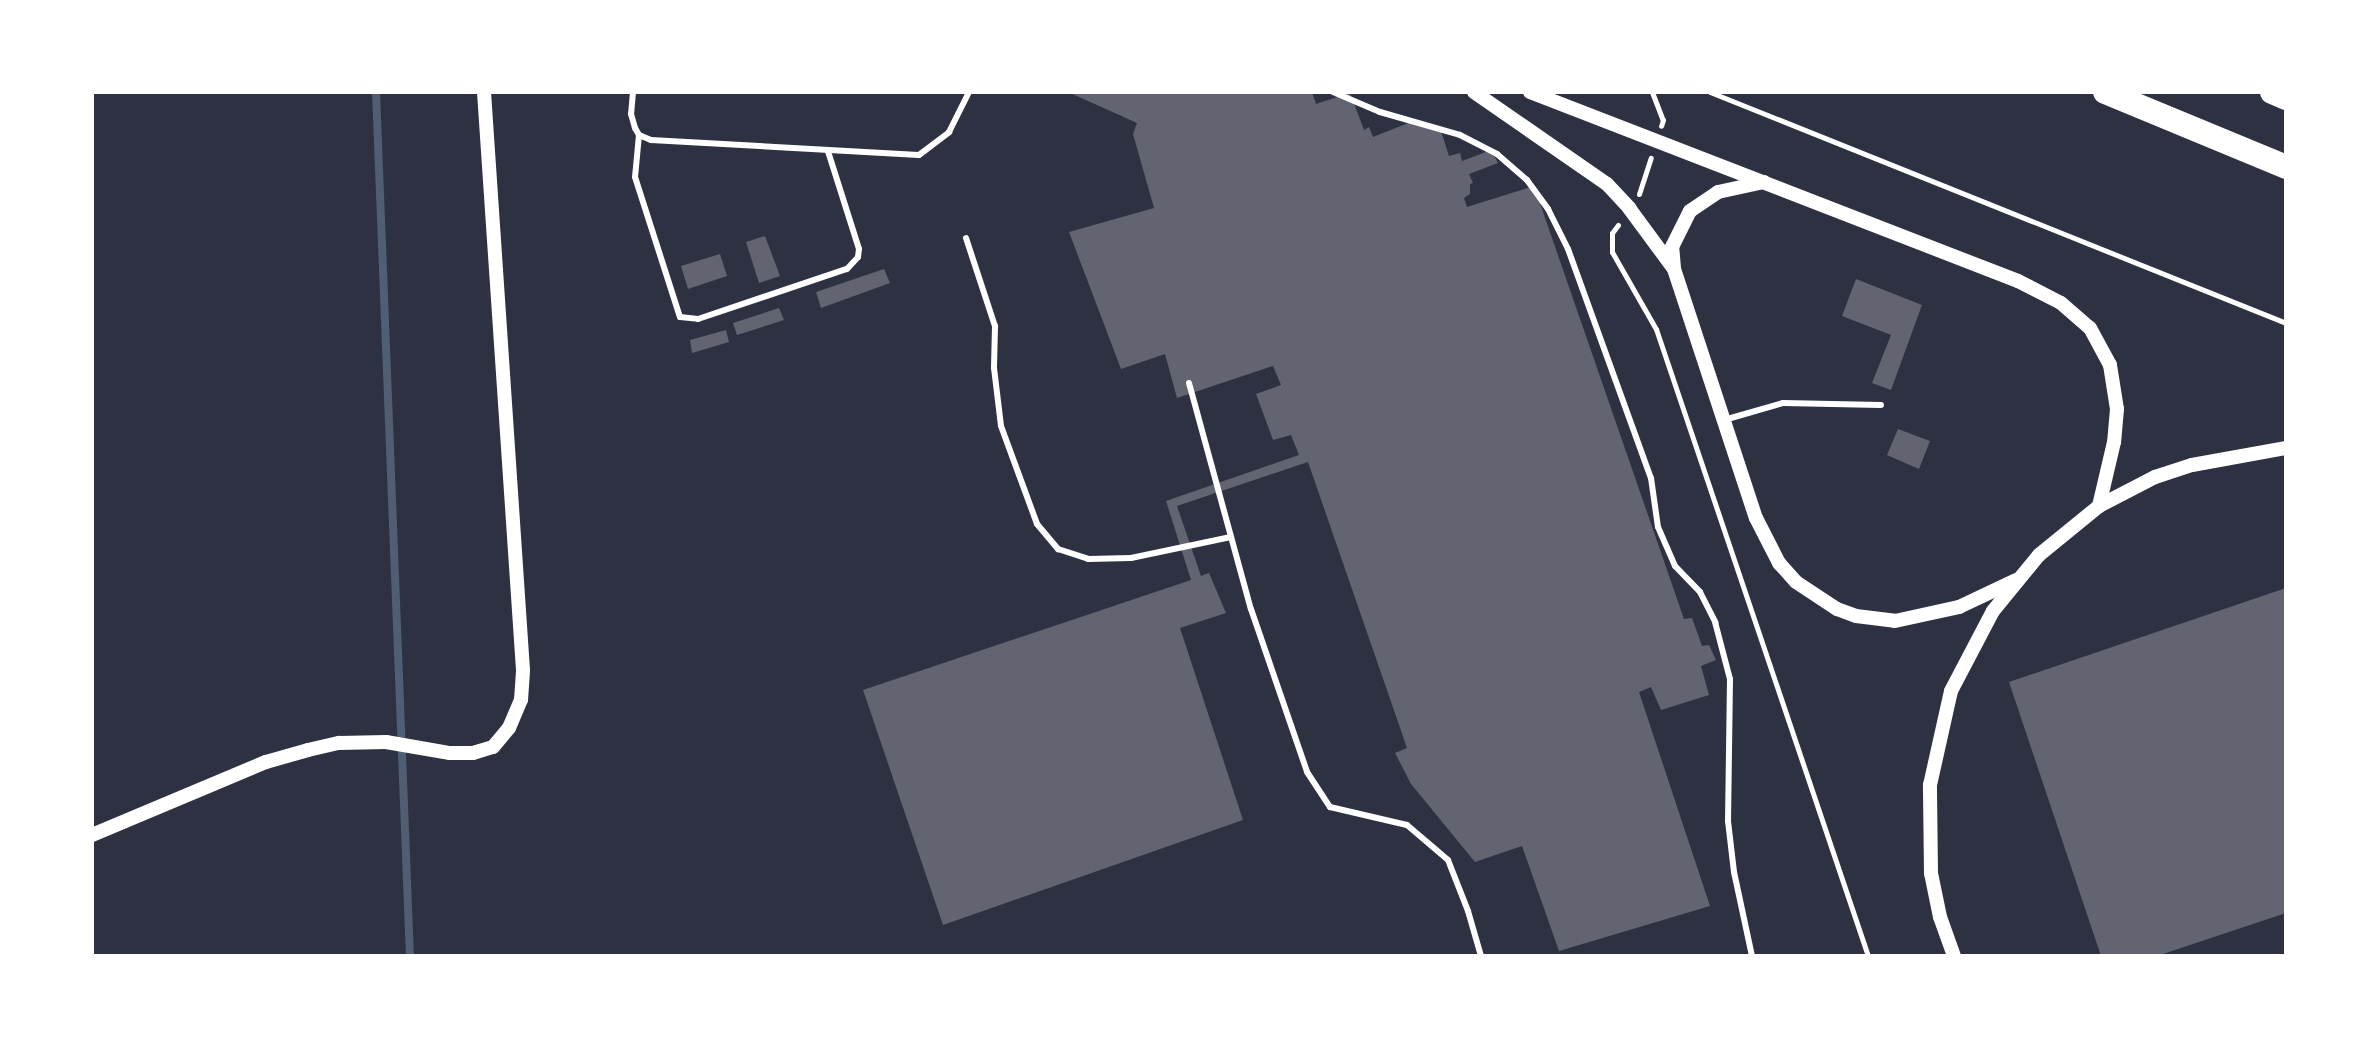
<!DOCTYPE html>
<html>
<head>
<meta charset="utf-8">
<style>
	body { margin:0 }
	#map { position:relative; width:2378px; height:1048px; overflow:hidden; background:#2d3142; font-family:Barlow,sans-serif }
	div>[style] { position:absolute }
	.stream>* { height:8px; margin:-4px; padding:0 4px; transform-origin:4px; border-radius:4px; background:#4f5d75 }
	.building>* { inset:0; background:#626471 }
	.path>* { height:5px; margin:-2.5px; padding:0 2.5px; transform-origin:2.5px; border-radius:2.5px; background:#fff }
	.service>* { height:6px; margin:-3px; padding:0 3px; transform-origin:3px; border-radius:3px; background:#fff }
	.tertiary>* { height:14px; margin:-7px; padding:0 7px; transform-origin:7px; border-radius:7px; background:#fff }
	.motorway>* { height:24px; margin:-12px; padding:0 12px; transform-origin:12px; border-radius:12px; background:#fff }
	span { translate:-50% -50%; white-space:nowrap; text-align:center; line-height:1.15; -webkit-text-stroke:6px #fff; paint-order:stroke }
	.frame { position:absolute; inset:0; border:94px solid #fff; pointer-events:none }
</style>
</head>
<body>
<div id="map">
	<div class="stream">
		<i style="left:376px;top:92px;width:865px;rotate:87.75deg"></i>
	</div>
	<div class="building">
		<i style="clip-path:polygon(1068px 92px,1312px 92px,1316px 104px,1350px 93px,1364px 130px,1369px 127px,1373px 137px,1411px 122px,1441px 131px,1449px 156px,1460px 153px,1462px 161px,1491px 150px,1498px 163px,1469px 174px,1473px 183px,1470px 184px,1470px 194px,1464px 198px,1467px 207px,1534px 186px,1684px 619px,1692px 618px,1702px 646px,1709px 645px,1716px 660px,1701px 666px,1709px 695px,1661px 710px,1651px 687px,1639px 692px,1710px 906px,1559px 951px,1522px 846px,1475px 862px,1411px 784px,1395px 753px,1407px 748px,1308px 462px,1177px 506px,1201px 576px,1209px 573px,1226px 613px,1180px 628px,1243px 820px,943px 925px,863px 690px,1191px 580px,1166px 501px,1299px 455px,1291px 435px,1273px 440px,1256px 394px,1281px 385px,1273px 366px,1177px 398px,1165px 354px,1121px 369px,1069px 232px,1154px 208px,1133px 134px,1137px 123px)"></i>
		<i style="clip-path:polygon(765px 236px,780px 276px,759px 283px,746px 242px)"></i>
		<i style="clip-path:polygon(720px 254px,727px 276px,688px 289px,681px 266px)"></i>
		<i style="clip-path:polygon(884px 269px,890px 283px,821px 308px,816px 292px)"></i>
		<i style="clip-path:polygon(1856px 279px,1922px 305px,1891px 390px,1872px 383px,1891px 335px,1842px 316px)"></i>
		<i style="clip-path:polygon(779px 308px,784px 320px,737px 335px,733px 323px)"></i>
		<i style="clip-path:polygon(726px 330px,729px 342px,692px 353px,690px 340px)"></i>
		<i style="clip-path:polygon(1898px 429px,1930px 441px,1919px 469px,1887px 455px)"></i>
		<i style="clip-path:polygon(2286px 588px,2286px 913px,2157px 956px,2101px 956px,2009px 682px)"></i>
	</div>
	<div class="path">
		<i style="left:1652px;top:92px;width:30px;rotate:69deg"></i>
		<i style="left:1663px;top:120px;width:6px;rotate:108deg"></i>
		<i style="left:1710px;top:92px;width:621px;rotate:21.85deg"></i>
		<i style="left:1639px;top:194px;width:38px;rotate:-72deg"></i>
		<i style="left:1618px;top:225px;width:10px;rotate:127deg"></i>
		<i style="left:1612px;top:233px;width:19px;rotate:90deg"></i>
		<i style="left:1612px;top:252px;width:89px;rotate:60.3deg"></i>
		<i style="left:1656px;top:329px;width:662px;rotate:71.32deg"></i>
	</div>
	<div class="service">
		<i style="left:633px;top:92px;width:22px;rotate:95deg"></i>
		<i style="left:631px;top:114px;width:15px;rotate:74deg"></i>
		<i style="left:635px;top:128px;width:8px;rotate:60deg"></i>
		<i style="left:639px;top:135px;width:13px;rotate:23deg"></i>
		<i style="left:651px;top:140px;width:268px;rotate:3.2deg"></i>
		<i style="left:919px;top:155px;width:38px;rotate:-37deg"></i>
		<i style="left:949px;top:132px;width:45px;rotate:-63.4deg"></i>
		<i style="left:1333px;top:92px;width:51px;rotate:23.1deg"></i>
		<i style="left:1380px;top:112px;width:83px;rotate:16deg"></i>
		<i style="left:1460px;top:135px;width:42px;rotate:27.2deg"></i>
		<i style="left:1497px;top:154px;width:40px;rotate:41deg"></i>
		<i style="left:1527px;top:180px;width:36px;rotate:54deg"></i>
		<i style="left:1548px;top:209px;width:45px;rotate:63.4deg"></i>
		<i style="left:1568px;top:249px;width:244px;rotate:70.1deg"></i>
		<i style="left:1651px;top:478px;width:49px;rotate:81.9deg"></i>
		<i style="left:1658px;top:527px;width:43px;rotate:66.4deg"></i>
		<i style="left:1675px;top:566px;width:36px;rotate:46deg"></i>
		<i style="left:1700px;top:592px;width:34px;rotate:63deg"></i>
		<i style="left:1715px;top:622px;width:59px;rotate:75.3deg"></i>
		<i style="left:1730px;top:679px;width:142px;rotate:90.8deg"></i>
		<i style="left:1728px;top:821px;width:51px;rotate:83.3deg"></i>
		<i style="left:1734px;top:872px;width:86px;rotate:77.9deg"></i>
		<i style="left:639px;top:135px;width:42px;rotate:95.4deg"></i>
		<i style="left:635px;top:177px;width:147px;rotate:72.2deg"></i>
		<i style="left:680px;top:317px;width:18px;rotate:6deg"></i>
		<i style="left:698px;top:319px;width:157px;rotate:-18.6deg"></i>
		<i style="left:847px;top:269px;width:16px;rotate:-47deg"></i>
		<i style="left:858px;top:257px;width:8px;rotate:-83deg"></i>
		<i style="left:859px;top:249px;width:103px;rotate:-107.6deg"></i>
		<i style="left:966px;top:238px;width:93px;rotate:71.8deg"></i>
		<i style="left:995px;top:326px;width:42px;rotate:91.4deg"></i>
		<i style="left:994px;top:368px;width:58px;rotate:83.1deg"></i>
		<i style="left:1001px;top:426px;width:104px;rotate:69.8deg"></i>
		<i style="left:1037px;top:524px;width:33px;rotate:50deg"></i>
		<i style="left:1058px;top:549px;width:32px;rotate:18deg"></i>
		<i style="left:1088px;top:559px;width:43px;rotate:-1.3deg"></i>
		<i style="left:1131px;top:558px;width:102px;rotate:-11.9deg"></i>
		<i style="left:1189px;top:383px;width:234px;rotate:74.7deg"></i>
		<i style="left:1251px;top:609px;width:172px;rotate:71deg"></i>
		<i style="left:1307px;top:772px;width:42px;rotate:56.7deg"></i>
		<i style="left:1330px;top:807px;width:79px;rotate:13.2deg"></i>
		<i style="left:1407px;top:825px;width:54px;rotate:40.5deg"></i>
		<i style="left:1448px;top:860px;width:55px;rotate:68.6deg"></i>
		<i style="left:1468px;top:911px;width:47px;rotate:73.9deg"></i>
		<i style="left:1724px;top:420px;width:61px;rotate:-16.1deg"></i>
		<i style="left:1783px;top:403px;width:98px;rotate:1.2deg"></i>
	</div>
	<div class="tertiary">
		<i style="left:1474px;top:92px;width:162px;rotate:34.7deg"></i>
		<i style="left:1607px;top:184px;width:33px;rotate:47deg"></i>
		<i style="left:1629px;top:208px;width:76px;rotate:53.6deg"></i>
		<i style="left:1674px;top:269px;width:262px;rotate:71.8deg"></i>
		<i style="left:1756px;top:518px;width:51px;rotate:62.9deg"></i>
		<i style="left:1779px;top:563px;width:25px;rotate:48deg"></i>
		<i style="left:1796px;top:582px;width:49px;rotate:33.4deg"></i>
		<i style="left:1837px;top:609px;width:20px;rotate:20deg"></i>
		<i style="left:1856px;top:616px;width:39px;rotate:7deg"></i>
		<i style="left:1895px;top:621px;width:66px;rotate:-12.3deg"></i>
		<i style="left:1959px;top:607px;width:63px;rotate:-25.3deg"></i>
		<i style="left:1530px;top:92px;width:523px;rotate:21.17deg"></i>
		<i style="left:2018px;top:281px;width:48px;rotate:27.1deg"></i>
		<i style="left:2061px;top:303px;width:38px;rotate:41deg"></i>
		<i style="left:2090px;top:328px;width:42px;rotate:61.6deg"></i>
		<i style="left:2110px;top:365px;width:45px;rotate:81deg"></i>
		<i style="left:2117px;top:409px;width:33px;rotate:95deg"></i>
		<i style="left:2114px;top:442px;width:66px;rotate:103.2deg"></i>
		<i style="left:1674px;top:268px;width:21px;rotate:-95deg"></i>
		<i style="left:1672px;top:247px;width:40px;rotate:-63.4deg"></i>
		<i style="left:1690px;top:211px;width:34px;rotate:-34deg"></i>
		<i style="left:1718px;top:192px;width:47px;rotate:-12.3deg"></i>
		<i style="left:92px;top:835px;width:189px;rotate:-22.8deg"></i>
		<i style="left:266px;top:762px;width:44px;rotate:-15.9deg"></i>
		<i style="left:308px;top:750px;width:32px;rotate:-13deg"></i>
		<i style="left:339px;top:743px;width:47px;rotate:-1.2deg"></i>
		<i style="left:386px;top:742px;width:65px;rotate:9.8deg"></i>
		<i style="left:450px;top:753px;width:23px"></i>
		<i style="left:473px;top:753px;width:21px;rotate:-17deg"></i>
		<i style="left:493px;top:747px;width:25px;rotate:-50deg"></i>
		<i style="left:509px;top:728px;width:30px;rotate:-67deg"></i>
		<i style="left:521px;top:700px;width:30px;rotate:-86deg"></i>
		<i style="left:523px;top:670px;width:579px;rotate:-93.86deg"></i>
		<i style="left:1954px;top:956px;width:41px;rotate:-109.7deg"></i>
		<i style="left:1940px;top:917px;width:45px;rotate:-101.6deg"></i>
		<i style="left:1931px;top:873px;width:88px;rotate:-90.7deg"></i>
		<i style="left:1930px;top:785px;width:96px;rotate:-77.4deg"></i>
		<i style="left:1951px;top:691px;width:90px;rotate:-62.3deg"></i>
		<i style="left:1993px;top:611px;width:72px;rotate:-50.6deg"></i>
		<i style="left:2039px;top:555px;width:77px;rotate:-39.2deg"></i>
		<i style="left:2099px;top:506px;width:63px;rotate:-27.4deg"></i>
		<i style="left:2155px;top:477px;width:39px;rotate:-18deg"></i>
		<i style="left:2192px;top:465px;width:96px;rotate:-10.3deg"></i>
	</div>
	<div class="motorway">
		<i style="left:2105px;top:92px;width:196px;rotate:22.5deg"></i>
		<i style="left:2272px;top:92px;width:15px;rotate:23deg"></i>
	</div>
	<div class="frame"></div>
</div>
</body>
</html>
